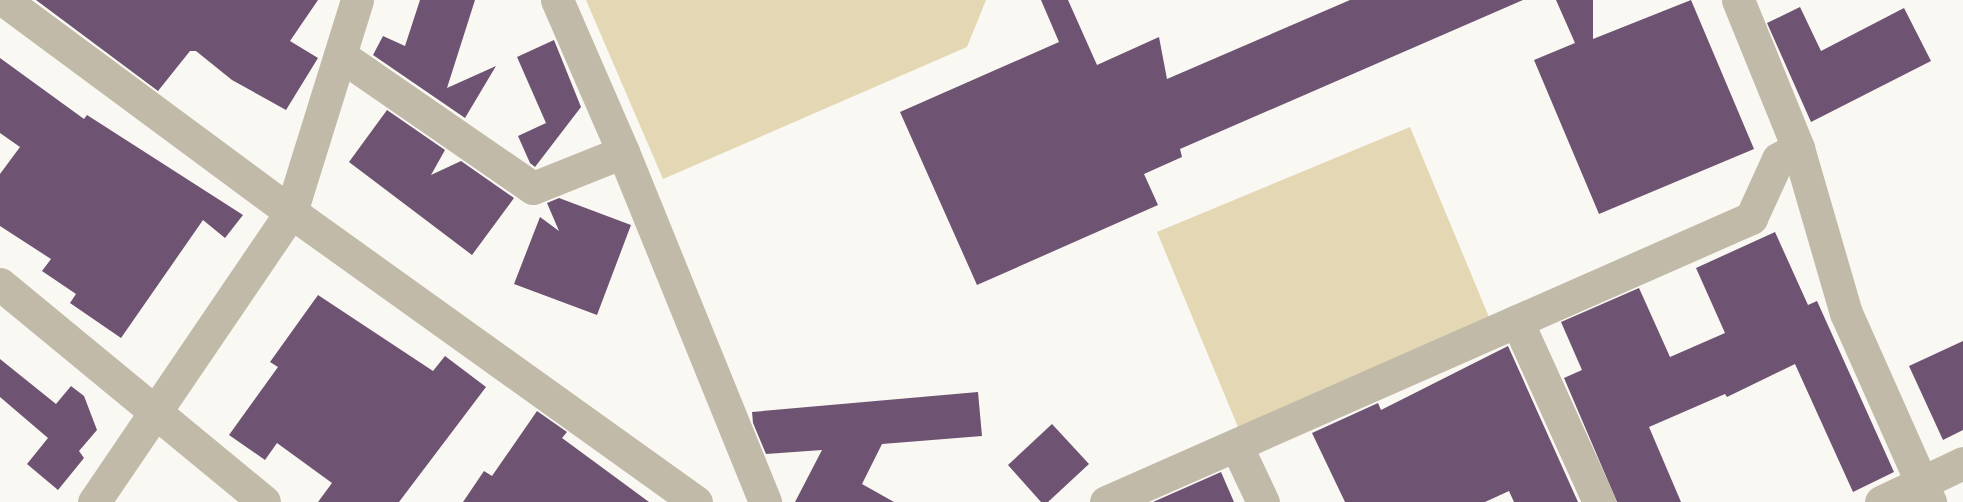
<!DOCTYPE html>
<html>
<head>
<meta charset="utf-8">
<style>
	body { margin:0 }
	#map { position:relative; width:1963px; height:502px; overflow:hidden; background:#faf8f3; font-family:"Sofia Sans Condensed",sans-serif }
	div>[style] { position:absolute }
	.green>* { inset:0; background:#e3d7b4 }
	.building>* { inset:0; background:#6e5372 }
	.minor>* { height:33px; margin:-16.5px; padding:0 16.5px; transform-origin:16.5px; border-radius:16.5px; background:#c1baa8 }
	span { translate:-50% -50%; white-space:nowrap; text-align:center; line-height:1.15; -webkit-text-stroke:6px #faf8f3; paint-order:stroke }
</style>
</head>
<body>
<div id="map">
	<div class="green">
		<i style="clip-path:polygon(586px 0,986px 0,967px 47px,663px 179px)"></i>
		<i style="clip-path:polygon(1410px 127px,1491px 322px,1238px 427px,1157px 232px)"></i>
	</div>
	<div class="building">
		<i style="clip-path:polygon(36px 0,318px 0,290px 41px,318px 58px,286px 110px,232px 80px,196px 51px,190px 51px,158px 91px)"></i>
		<i style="clip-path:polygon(420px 0,475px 0,447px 88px,496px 66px,465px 118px,373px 55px,383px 36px,405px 46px)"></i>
		<i style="clip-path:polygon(1041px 0,1068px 0,1097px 65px,1159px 37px,1167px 79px,1350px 0,1523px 0,1180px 149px,1182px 157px,1144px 174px,1158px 205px,977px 285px,900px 112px,1059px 42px)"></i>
		<i style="clip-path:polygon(1556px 0,1593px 0,1593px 39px,1691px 0,1754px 149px,1599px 214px,1534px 60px,1575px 43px)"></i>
		<i style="clip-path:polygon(1800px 7px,1821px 51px,1904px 8px,1931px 61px,1811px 122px,1767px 23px)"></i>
		<i style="clip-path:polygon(554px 40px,581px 107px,535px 167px,530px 163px,518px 136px,546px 123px,517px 57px)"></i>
		<i style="clip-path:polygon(0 58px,84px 119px,87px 115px,243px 215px,225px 238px,203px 220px,121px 338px,70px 303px,76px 294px,42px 271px,51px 259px,0 226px,0 174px,20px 147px,0 133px)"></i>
		<i style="clip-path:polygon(387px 110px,445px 150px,431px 175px,461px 161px,514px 198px,472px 255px,349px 162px)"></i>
		<i style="clip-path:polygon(559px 198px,631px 225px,597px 315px,514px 284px,540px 217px,559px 231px,547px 203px)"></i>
		<i style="clip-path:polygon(1775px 232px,1808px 305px,1817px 301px,1894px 472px,1853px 492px,1795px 364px,1727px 397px,1725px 394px,1649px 427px,1681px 502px,1617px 502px,1564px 378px,1582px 370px,1561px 322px,1639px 288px,1670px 357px,1725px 333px,1696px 268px)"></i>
		<i style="clip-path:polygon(318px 295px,433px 371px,445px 356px,486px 387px,399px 502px,318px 502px,332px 483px,277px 443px,265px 460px,229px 435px,278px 367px,270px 362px)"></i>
		<i style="clip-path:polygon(1963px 341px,1963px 430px,1943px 440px,1909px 366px)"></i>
		<i style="clip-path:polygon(1508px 346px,1578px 502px,1514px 502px,1509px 491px,1485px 502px,1345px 502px,1312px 433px,1378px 403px,1381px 410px)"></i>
		<i style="clip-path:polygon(0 359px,56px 404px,71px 386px,84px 396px,97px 430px,79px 451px,84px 458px,58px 490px,27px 464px,48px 438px,0 397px)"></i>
		<i style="clip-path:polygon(978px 392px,982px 436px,882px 444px,862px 484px,894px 502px,795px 502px,822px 450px,766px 454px,753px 423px,752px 412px)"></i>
		<i style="clip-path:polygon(537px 411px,567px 432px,562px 438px,649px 502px,463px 502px,484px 471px,492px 476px)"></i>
		<i style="clip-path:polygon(1052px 424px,1089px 464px,1048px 502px,1041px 502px,1008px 465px)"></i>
		<i style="clip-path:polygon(1221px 472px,1234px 502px,1153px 502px)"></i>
	</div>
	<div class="minor">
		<i style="left:4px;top:0;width:357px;rotate:36.5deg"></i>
		<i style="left:291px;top:212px;width:498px;rotate:35.6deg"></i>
		<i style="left:557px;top:0;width:166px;rotate:66.5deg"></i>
		<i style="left:623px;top:152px;width:378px;rotate:67.9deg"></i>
		<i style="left:1738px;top:0;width:160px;rotate:67.9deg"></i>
		<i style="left:1798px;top:148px;width:172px;rotate:73.8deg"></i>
		<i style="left:1846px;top:313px;width:207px;rotate:66deg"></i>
		<i style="left:340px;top:55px;width:234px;rotate:34.6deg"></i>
		<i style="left:533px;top:188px;width:97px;rotate:-21.8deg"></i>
		<i style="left:0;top:284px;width:342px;rotate:39.5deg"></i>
		<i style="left:1517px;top:321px;width:199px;rotate:65.6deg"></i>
		<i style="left:1236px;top:445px;width:63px;rotate:64.7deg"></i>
		<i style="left:94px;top:502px;width:351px;rotate:-55.8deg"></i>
		<i style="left:291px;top:212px;width:222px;rotate:-72.7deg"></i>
		<i style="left:1106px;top:502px;width:705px;rotate:-23.76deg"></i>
		<i style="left:1751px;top:218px;width:65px;rotate:-65.4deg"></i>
		<i style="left:1778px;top:159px;width:23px;rotate:-29deg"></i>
		<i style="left:1881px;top:502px;width:91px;rotate:-25.4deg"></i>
	</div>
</div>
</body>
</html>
